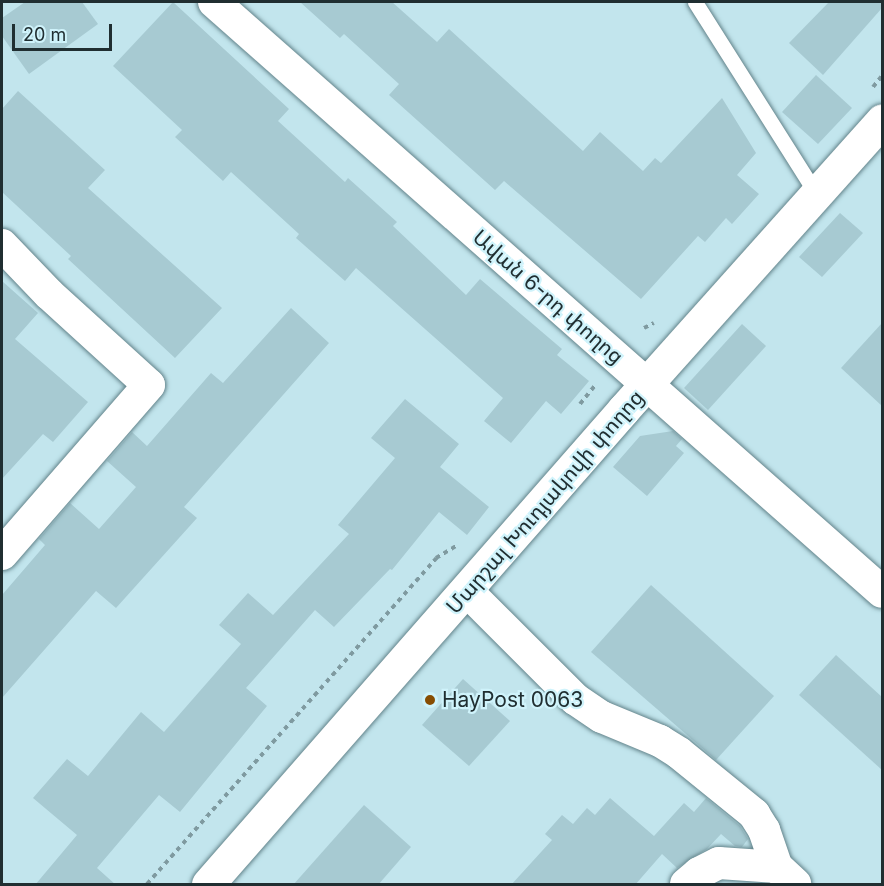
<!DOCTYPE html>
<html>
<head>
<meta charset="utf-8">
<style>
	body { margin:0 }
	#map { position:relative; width:884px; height:886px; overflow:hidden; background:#c2e5ed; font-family:Inter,"Noto Sans Armenian",sans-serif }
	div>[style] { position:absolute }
	.building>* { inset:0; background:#a7cad2 }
	.path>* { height:4px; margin-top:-2px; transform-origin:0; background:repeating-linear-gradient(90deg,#7f9aa0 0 4.5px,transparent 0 9px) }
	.roads { filter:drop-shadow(0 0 2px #62838a) drop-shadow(0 0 2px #62838a) }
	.lane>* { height:15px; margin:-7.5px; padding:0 7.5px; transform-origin:7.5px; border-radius:7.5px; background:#fff }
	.street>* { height:32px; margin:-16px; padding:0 16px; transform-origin:16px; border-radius:16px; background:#fff }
	.secondary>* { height:33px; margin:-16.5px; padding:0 16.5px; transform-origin:16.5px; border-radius:16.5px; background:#fff }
	.dots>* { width:16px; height:16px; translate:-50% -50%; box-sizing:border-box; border:3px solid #cff3fb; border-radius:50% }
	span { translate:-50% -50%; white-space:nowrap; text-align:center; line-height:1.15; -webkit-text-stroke:4.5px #cff3fb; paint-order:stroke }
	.street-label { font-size:21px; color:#202e31 }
	.poi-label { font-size:21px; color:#202e31 }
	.left { translate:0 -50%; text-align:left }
	.frame { position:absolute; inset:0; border:3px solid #202e31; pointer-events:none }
	.scale { position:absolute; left:12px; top:24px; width:100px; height:27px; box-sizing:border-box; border:3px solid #202e31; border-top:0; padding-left:8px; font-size:18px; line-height:21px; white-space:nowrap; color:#202e31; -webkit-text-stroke:4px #cff3fb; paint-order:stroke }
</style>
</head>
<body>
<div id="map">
	<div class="building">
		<i style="clip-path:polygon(25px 2px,82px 2px,98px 24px,29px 74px,2px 36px,2px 18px)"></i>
		<i style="clip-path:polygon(173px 2px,289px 109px,278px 121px,345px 182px,348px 178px,397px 222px,393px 226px,466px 295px,480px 279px,562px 349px,557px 355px,589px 381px,561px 414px,546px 401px,511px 443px,484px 421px,503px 398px,356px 268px,345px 281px,296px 238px,299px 234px,231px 172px,223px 181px,175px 137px,182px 130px,113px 66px)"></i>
		<i style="clip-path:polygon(300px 2px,392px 2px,437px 42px,449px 29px,583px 151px,600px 132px,643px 171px,655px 158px,661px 163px,722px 98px,756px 153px,737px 175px,759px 194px,732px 224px,726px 218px,705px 242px,698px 236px,641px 299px,504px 181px,495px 190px,389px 95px,399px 84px,344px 34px,340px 38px)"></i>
		<i style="clip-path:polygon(829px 2px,882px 2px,882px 8px,823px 75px,789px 43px)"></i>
		<i style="clip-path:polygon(816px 75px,852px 108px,818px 144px,782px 112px)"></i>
		<i style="clip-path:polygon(18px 91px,105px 170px,88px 188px,222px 308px,175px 358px,68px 259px,71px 256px,2px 192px,2px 109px)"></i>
		<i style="clip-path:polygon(840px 213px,863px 233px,822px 277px,799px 257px)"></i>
		<i style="clip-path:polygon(2px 281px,38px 313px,15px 339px,88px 402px,53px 442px,43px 434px,2px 479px)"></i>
		<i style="clip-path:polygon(291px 308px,329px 343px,184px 507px,197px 518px,116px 608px,96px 591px,2px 698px,2px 595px,45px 545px,39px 539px,70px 503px,99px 529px,136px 487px,107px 461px,132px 432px,147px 446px,211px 373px,223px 383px)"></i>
		<i style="clip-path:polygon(882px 323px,882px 406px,841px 368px)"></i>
		<i style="clip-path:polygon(742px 324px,766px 346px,708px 410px,684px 388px)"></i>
		<i style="clip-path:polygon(405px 399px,459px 444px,440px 467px,489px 507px,467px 535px,439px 512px,392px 570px,390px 569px,334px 627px,315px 610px,246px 688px,267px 706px,180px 812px,159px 795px,97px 868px,116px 885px,35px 885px,77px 835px,33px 798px,67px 759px,88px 776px,141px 712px,164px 732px,241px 644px,219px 625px,248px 593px,273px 615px,349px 534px,338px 525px,395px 458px,371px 438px)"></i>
		<i style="clip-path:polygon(673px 431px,682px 439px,676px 446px,684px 453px,647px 496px,613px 467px,640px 436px)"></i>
		<i style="clip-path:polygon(651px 585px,774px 696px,716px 760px,591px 652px)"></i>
		<i style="clip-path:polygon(836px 655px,882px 697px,882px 770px,799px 695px)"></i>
		<i style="clip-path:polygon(463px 679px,510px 721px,469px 766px,422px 725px)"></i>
		<i style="clip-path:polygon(610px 798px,654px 836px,684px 803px,694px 812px,706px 798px,740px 826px,748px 839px,742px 847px,735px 846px,721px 834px,707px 849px,677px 868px,662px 854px,635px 885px,511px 885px,552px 840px,545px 834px,562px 815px,573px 824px,587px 808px,595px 815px)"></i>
		<i style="clip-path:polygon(364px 805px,411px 847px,378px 885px,293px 885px)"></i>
	</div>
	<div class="path">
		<i style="left:873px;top:87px;width:14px;rotate:-51deg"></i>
		<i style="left:644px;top:328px;width:11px;rotate:-27deg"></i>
		<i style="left:580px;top:404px;width:26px;rotate:-51deg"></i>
		<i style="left:147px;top:884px;width:436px;rotate:-48.4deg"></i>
		<i style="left:436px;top:558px;width:26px;rotate:-31deg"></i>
	</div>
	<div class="roads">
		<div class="lane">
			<i style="left:695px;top:2px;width:228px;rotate:57.7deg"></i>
		</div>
		<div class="street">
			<i style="left:214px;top:2px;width:891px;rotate:41.45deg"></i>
			<i style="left:2px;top:245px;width:68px;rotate:46.2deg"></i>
			<i style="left:49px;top:294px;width:135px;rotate:42.3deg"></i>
			<i style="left:149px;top:385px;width:224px;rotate:131deg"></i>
			<i style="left:467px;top:591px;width:153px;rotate:45deg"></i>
			<i style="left:575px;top:699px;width:32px;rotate:34deg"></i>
			<i style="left:602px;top:717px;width:63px;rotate:22.5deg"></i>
			<i style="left:660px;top:741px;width:22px;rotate:32deg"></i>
			<i style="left:679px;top:753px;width:97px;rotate:39.1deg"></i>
			<i style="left:754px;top:814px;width:19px;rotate:58deg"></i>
			<i style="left:764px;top:830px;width:39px;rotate:71deg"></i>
			<i style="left:777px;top:867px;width:25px;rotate:43deg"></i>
			<i style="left:686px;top:884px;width:17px;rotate:-40deg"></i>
			<i style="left:699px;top:873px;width:22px;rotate:-27deg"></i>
			<i style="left:719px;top:863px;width:58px;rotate:3.9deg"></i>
		</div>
		<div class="secondary">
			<i style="left:208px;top:884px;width:631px;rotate:-48.79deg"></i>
			<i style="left:624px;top:409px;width:387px;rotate:-48.2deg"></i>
		</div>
	</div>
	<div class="dots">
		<i style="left:430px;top:700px;background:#874d03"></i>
	</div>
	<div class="street-label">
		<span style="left:548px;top:297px;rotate:41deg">Ավան 6-րդ փողոց</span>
		<span style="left:545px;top:502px;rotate:-49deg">Մարշալ Խուդյակովի փողոց</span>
	</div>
	<div class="poi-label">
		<span class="left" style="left:442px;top:700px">HayPost 0063</span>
	</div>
	<div class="frame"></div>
	<div class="scale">20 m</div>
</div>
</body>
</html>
